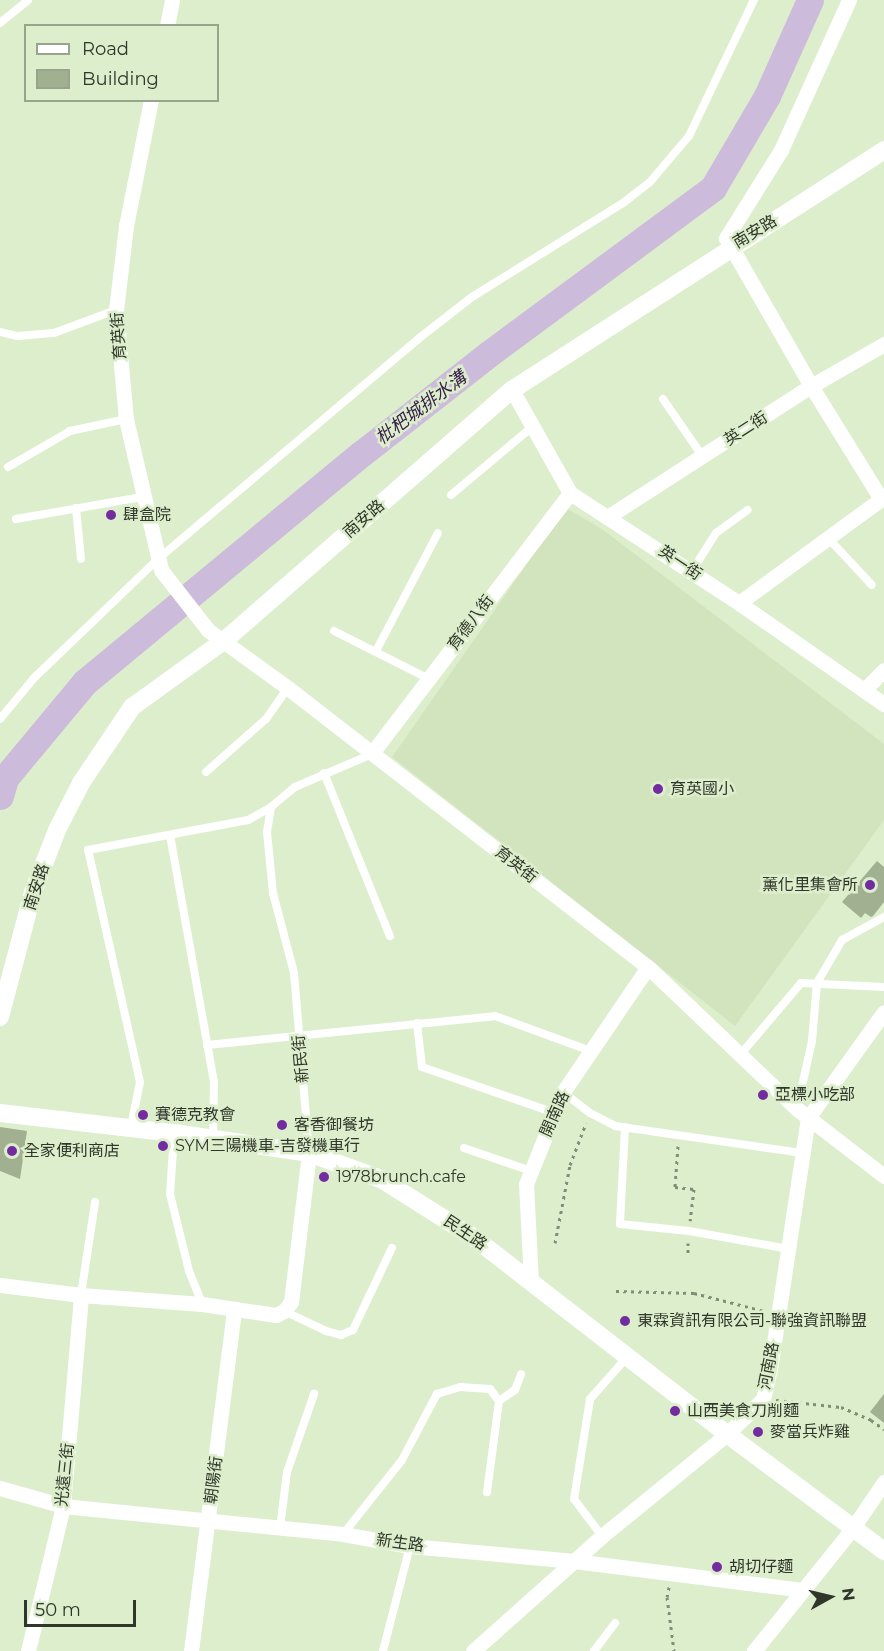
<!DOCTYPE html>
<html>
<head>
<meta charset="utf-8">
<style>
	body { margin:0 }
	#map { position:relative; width:884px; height:1651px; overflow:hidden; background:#ddeecd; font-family:Montserrat,"Noto Sans TC",sans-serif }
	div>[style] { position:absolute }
	.built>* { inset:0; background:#d1e4bd }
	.river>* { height:27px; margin:-13.5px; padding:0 13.5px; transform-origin:13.5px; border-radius:13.5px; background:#ccbbda }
	.building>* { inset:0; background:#a0b090 }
	.path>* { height:3px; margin-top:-1.5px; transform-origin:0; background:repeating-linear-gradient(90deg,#818d77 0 3px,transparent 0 7.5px) }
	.service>* { height:8px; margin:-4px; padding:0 4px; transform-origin:4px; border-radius:4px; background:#fff }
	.minor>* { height:15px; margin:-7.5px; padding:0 7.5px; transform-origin:7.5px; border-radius:7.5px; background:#fff }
	.tertiary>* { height:18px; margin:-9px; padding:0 9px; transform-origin:9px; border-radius:9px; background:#fff }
	.dots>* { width:16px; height:16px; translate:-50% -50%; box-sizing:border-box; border:3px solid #ddeecd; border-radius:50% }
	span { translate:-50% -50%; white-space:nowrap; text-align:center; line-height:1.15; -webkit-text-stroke:5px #ddeecd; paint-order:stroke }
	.street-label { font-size:16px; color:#30372a }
	.poi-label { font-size:16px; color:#30372a }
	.left { translate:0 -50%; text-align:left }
	.right { translate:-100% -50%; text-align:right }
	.water-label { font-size:18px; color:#382049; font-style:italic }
	.legend { position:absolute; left:24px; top:24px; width:195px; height:78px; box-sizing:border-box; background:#ddeecd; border:2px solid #98a58c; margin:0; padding:8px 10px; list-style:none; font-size:18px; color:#30372a }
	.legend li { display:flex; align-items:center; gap:12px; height:30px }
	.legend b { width:30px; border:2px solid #98a58c }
	.north { position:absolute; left:800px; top:1567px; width:60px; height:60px; -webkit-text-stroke:4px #ddeecd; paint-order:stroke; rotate:82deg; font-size:16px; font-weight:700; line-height:24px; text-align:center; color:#30372a }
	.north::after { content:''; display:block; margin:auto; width:21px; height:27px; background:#30372a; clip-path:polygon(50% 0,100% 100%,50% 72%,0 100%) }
	.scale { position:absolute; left:24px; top:1600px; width:112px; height:27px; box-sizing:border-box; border:3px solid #30372a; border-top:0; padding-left:8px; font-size:18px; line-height:21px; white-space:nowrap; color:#30372a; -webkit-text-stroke:4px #ddeecd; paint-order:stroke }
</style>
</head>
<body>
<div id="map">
	<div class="built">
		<i style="clip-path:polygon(566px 508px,602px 529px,884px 744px,884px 820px,735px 1026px,392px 757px)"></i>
	</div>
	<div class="river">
		<i style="left:0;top:796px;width:19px;rotate:-74deg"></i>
		<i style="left:5px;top:778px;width:125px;rotate:-50.2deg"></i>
		<i style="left:85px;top:682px;width:358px;rotate:-39.6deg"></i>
		<i style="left:361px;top:454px;width:164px;rotate:-38.1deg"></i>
		<i style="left:490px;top:353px;width:277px;rotate:-36.5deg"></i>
		<i style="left:713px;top:188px;width:107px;rotate:-59.6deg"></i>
		<i style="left:767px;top:96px;width:105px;rotate:-65.9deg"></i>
	</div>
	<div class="building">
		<i style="clip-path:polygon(877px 861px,884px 867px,884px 902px,873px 916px,871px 917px,865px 913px,861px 918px,842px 902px)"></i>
		<i style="clip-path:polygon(0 1127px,27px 1131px,20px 1179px,0 1171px)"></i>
		<i style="clip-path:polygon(884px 1394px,884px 1423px,870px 1412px)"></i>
	</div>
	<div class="path">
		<i style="left:678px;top:1146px;width:41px;rotate:94.2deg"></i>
		<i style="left:675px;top:1187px;width:19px;rotate:6deg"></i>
		<i style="left:694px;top:1189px;width:32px;rotate:97deg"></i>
		<i style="left:555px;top:1243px;width:79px;rotate:-79.1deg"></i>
		<i style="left:570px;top:1165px;width:45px;rotate:-69.1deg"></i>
		<i style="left:688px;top:1253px;width:10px;rotate:-90deg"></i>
		<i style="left:616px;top:1291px;width:78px;rotate:1.5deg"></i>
		<i style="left:694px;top:1293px;width:72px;rotate:14.4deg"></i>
		<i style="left:776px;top:1400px;width:65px;rotate:6.1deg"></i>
		<i style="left:841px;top:1407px;width:33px;rotate:23deg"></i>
		<i style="left:871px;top:1420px;width:16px;rotate:35deg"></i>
		<i style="left:669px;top:1587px;width:10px;rotate:101deg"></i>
		<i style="left:667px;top:1597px;width:54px;rotate:82.6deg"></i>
	</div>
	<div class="service">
		<i style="left:0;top:23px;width:36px;rotate:-39deg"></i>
		<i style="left:0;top:332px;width:18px;rotate:13deg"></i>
		<i style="left:18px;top:336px;width:36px;rotate:-5deg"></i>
		<i style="left:54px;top:333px;width:66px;rotate:-20.4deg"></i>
		<i style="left:663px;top:399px;width:70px;rotate:55.4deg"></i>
		<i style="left:8px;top:467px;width:72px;rotate:-30.1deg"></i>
		<i style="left:70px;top:431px;width:57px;rotate:-12.1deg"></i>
		<i style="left:451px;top:495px;width:106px;rotate:-40deg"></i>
		<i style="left:76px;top:508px;width:51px;rotate:84.4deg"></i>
		<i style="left:16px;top:519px;width:128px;rotate:-9.9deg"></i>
		<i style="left:828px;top:538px;width:64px;rotate:46.9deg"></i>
		<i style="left:692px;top:571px;width:45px;rotate:-57.7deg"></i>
		<i style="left:716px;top:533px;width:39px;rotate:-36deg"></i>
		<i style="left:334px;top:631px;width:106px;rotate:26.8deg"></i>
		<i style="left:376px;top:651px;width:133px;rotate:-62.3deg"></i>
		<i style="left:0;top:719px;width:53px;rotate:-50.3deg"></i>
		<i style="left:34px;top:678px;width:172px;rotate:-43.8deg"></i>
		<i style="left:158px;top:559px;width:341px;rotate:-40.2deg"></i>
		<i style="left:418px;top:339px;width:68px;rotate:-37.9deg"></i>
		<i style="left:472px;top:297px;width:178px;rotate:-31.9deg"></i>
		<i style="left:623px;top:203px;width:34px;rotate:-38deg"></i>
		<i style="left:650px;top:182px;width:60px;rotate:-49.7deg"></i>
		<i style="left:689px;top:136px;width:151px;rotate:-64.5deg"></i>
		<i style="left:206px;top:772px;width:80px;rotate:-41.5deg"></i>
		<i style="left:266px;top:719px;width:38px;rotate:-55deg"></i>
		<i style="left:324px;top:773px;width:176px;rotate:68deg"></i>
		<i style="left:271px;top:807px;width:25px;rotate:99deg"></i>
		<i style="left:267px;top:832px;width:61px;rotate:84.4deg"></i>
		<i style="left:273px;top:893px;width:83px;rotate:75.3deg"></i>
		<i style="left:294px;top:973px;width:181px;rotate:85.2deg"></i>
		<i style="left:170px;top:835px;width:250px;rotate:79.9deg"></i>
		<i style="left:214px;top:1081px;width:56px;rotate:91deg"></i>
		<i style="left:417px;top:1023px;width:44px;rotate:83.5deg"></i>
		<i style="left:422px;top:1067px;width:141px;rotate:19.1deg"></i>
		<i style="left:207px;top:1045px;width:289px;rotate:-5.7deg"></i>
		<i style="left:495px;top:1016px;width:102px;rotate:20deg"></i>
		<i style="left:740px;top:1055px;width:94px;rotate:-49.7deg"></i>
		<i style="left:801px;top:983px;width:83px;rotate:2.8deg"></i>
		<i style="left:563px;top:1092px;width:34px;rotate:38deg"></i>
		<i style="left:590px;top:1113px;width:28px;rotate:27deg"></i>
		<i style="left:615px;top:1126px;width:190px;rotate:8.2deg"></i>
		<i style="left:797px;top:1109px;width:70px;rotate:-77.6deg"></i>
		<i style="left:812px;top:1041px;width:58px;rotate:-85.1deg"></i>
		<i style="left:817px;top:983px;width:50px;rotate:-59.8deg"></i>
		<i style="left:842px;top:940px;width:48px;rotate:-28.7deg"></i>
		<i style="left:131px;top:1127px;width:46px;rotate:-78.7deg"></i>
		<i style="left:140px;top:1082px;width:238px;rotate:-102.6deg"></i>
		<i style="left:88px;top:850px;width:163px;rotate:-10.6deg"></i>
		<i style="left:248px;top:820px;width:26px;rotate:-29deg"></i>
		<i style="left:271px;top:807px;width:31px;rotate:-40deg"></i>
		<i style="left:295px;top:787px;width:84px;rotate:-23.2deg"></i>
		<i style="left:625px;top:1127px;width:97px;rotate:93deg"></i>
		<i style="left:620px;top:1224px;width:69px;rotate:5.8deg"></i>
		<i style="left:689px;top:1231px;width:102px;rotate:10.2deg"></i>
		<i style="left:174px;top:1134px;width:60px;rotate:93.8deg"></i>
		<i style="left:170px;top:1194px;width:79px;rotate:76.1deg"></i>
		<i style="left:189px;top:1271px;width:35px;rotate:68deg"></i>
		<i style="left:464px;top:1148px;width:71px;rotate:18.9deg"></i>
		<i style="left:81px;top:1295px;width:94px;rotate:-81.4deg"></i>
		<i style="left:284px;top:1311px;width:47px;rotate:25.5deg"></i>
		<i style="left:326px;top:1331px;width:16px;rotate:15deg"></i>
		<i style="left:341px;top:1335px;width:13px;rotate:-23deg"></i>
		<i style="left:353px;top:1330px;width:91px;rotate:-64.6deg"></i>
		<i style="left:499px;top:1401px;width:19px;rotate:-35deg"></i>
		<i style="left:515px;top:1390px;width:17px;rotate:-69deg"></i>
		<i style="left:280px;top:1528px;width:56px;rotate:-82.9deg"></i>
		<i style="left:287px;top:1472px;width:83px;rotate:-70.9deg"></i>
		<i style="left:344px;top:1533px;width:93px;rotate:-51.5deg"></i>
		<i style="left:402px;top:1460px;width:75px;rotate:-62.1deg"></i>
		<i style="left:437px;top:1394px;width:24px;rotate:-17deg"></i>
		<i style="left:460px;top:1387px;width:30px;rotate:4deg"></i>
		<i style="left:490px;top:1389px;width:15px;rotate:53deg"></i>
		<i style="left:499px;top:1401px;width:92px;rotate:97.5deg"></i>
		<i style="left:602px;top:1536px;width:46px;rotate:-127.1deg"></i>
		<i style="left:574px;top:1499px;width:101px;rotate:-80.9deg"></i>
		<i style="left:590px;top:1399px;width:57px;rotate:-48.5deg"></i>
		<i style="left:383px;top:1651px;width:108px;rotate:-75.6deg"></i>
		<i style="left:594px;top:1651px;width:35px;rotate:-53deg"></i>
	</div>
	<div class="minor">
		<i style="left:849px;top:0;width:165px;rotate:114.4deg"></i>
		<i style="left:781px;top:150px;width:104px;rotate:122deg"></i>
		<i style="left:726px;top:238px;width:171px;rotate:60.1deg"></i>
		<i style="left:811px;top:386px;width:133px;rotate:58.2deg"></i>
		<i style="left:167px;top:26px;width:26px;rotate:-79deg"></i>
		<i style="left:151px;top:100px;width:128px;rotate:101.2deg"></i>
		<i style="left:126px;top:226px;width:85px;rotate:96.8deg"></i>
		<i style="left:116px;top:310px;width:109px;rotate:84.8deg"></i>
		<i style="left:126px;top:419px;width:155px;rotate:76.9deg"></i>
		<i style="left:161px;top:570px;width:76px;rotate:51.9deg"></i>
		<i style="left:208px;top:630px;width:99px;rotate:35.9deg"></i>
		<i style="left:288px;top:688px;width:455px;rotate:37.8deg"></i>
		<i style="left:648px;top:967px;width:206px;rotate:43.6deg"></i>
		<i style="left:797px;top:1109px;width:110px;rotate:37.6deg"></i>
		<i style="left:512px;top:390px;width:118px;rotate:60.6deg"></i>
		<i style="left:570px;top:493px;width:202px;rotate:33.1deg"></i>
		<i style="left:739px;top:603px;width:177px;rotate:34.9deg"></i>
		<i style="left:609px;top:516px;width:240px;rotate:-32.8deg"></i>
		<i style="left:811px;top:386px;width:84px;rotate:-29.9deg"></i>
		<i style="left:739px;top:603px;width:180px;rotate:-36.2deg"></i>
		<i style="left:864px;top:690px;width:28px;rotate:-45deg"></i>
		<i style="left:372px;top:753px;width:327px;rotate:-52.7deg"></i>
		<i style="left:531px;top:1282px;width:98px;rotate:-92.9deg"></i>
		<i style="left:526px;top:1184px;width:99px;rotate:-68.1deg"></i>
		<i style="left:563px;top:1092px;width:151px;rotate:-55.8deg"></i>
		<i style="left:0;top:1285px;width:82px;rotate:7deg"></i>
		<i style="left:81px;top:1295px;width:121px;rotate:4.3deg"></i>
		<i style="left:202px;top:1304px;width:75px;rotate:8.5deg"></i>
		<i style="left:276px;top:1315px;width:9px;rotate:-27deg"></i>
		<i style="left:284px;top:1311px;width:11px;rotate:-52deg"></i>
		<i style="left:291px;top:1302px;width:150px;rotate:-83.1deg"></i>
		<i style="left:0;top:1488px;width:66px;rotate:15.9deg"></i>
		<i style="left:63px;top:1506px;width:281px;rotate:5.7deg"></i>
		<i style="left:343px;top:1534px;width:68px;rotate:10.2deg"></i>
		<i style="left:410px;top:1546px;width:165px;rotate:5.2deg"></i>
		<i style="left:574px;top:1561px;width:230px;rotate:7.2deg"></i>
		<i style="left:28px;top:1651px;width:149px;rotate:-76.4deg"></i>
		<i style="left:63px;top:1506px;width:212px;rotate:-85.1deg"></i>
		<i style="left:191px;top:1651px;width:345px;rotate:-82.8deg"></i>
		<i style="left:473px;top:1651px;width:173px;rotate:-41.7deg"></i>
		<i style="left:602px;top:1536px;width:161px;rotate:-39.2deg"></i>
		<i style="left:727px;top:1434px;width:50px;rotate:-44.2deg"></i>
		<i style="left:763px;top:1399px;width:31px;rotate:-77deg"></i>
		<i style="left:770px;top:1369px;width:254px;rotate:-81.4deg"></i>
		<i style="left:808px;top:1118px;width:130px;rotate:-54.4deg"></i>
		<i style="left:754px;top:1651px;width:156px;rotate:-51.2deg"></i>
		<i style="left:852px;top:1529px;width:57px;rotate:-55.8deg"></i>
	</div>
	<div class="tertiary">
		<i style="left:0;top:1017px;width:129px;rotate:-75.2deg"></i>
		<i style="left:33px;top:892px;width:66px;rotate:-68.8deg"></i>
		<i style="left:57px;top:830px;width:53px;rotate:-62.9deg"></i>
		<i style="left:81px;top:783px;width:92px;rotate:-56.1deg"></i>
		<i style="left:132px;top:707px;width:115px;rotate:-35.8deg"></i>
		<i style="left:225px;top:640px;width:381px;rotate:-41.1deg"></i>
		<i style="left:512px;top:390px;width:443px;rotate:-32.8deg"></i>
		<i style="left:0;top:1113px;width:175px;rotate:6.6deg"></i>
		<i style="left:174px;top:1133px;width:136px;rotate:8.4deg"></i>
		<i style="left:309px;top:1153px;width:77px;rotate:19.9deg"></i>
		<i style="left:381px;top:1179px;width:109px;rotate:32.2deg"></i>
		<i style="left:473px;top:1237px;width:321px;rotate:37.8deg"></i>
		<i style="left:727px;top:1434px;width:196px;rotate:36.7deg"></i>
	</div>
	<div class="dots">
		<i style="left:111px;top:515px;background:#732c9f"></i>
		<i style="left:658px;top:789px;background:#732c9f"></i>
		<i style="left:870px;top:885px;background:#732c9f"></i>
		<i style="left:763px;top:1095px;background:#732c9f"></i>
		<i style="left:143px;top:1115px;background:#732c9f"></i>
		<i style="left:282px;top:1125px;background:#732c9f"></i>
		<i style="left:163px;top:1146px;background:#732c9f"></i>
		<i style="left:12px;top:1151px;background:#732c9f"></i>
		<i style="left:324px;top:1177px;background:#732c9f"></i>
		<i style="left:625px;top:1321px;background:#732c9f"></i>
		<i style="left:675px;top:1411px;background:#732c9f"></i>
		<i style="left:758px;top:1432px;background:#732c9f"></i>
		<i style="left:717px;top:1567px;background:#732c9f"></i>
	</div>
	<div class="street-label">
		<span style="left:755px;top:232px;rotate:-31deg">南安路</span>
		<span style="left:119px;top:336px;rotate:-94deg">育英街</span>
		<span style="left:746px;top:429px;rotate:-33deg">英二街</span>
		<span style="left:364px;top:519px;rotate:-41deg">南安路</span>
		<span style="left:680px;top:563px;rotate:34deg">英一街</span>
		<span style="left:471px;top:623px;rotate:-53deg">育德八街</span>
		<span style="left:516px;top:865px;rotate:38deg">育英街</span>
		<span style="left:37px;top:887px;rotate:-72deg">南安路</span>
		<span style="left:301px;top:1059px;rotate:-95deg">新民街</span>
		<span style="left:555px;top:1114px;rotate:-66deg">開南路</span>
		<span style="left:465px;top:1233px;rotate:34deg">民生路</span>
		<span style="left:769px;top:1366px;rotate:-79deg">河南路</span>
		<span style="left:65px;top:1475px;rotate:-84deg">光遠三街</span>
		<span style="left:214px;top:1480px;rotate:-83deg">朝陽街</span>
		<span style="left:400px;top:1543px;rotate:8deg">新生路</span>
	</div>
	<div class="poi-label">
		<span class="left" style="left:123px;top:515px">肆盒院</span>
		<span class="left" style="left:670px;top:789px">育英國小</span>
		<span class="right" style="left:858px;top:885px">薰化里集會所</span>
		<span class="left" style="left:775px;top:1095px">亞標小吃部</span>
		<span class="left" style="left:155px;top:1115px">賽德克教會</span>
		<span class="left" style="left:294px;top:1125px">客香御餐坊</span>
		<span class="left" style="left:175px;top:1146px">SYM三陽機車-吉發機車行</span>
		<span class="left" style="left:24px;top:1151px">全家便利商店</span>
		<span class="left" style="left:336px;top:1177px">1978brunch.cafe</span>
		<span class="left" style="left:637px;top:1321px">東霖資訊有限公司-聯強資訊聯盟</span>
		<span class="left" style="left:687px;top:1411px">山西美食刀削麵</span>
		<span class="left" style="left:770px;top:1432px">麥當兵炸雞</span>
		<span class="left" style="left:729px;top:1567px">胡切仔麵</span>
	</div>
	<div class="water-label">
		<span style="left:421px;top:408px;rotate:-37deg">枇杷城排水溝</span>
	</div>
	<ul class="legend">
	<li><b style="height:8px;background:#fff"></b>Road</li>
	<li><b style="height:16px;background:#a0b090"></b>Building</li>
	</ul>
	<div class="north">N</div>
	<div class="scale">50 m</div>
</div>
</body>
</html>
